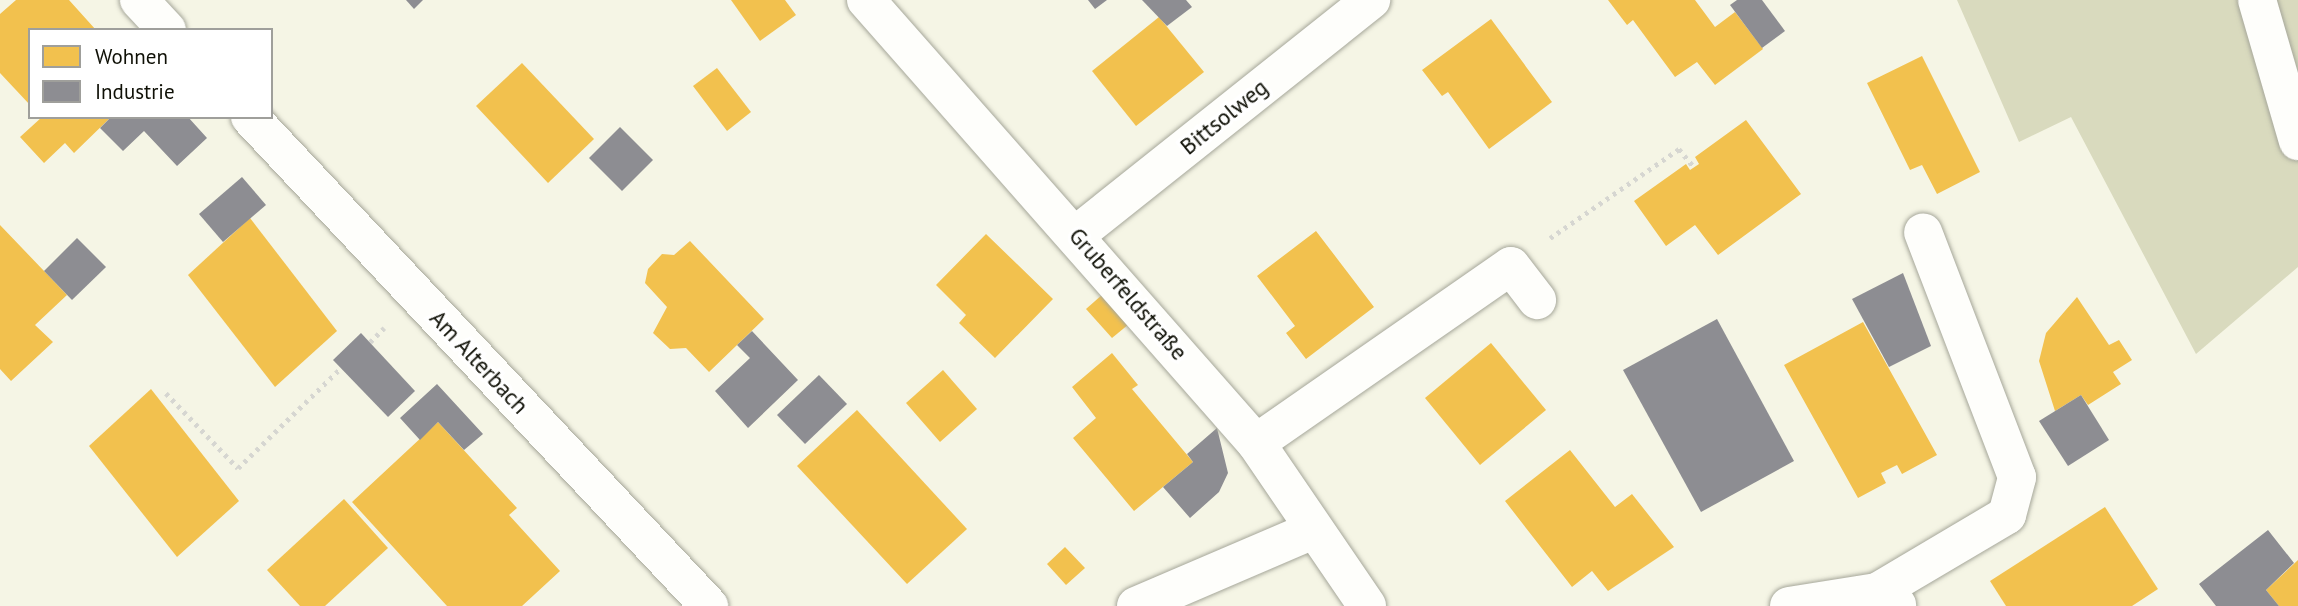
<!DOCTYPE html>
<html>
<head>
<meta charset="utf-8">
<style>
	body { margin:0 }
	#map { position:relative; width:2298px; height:606px; overflow:hidden; background:#f5f5e5; font-family:"PT Sans",sans-serif }
	div>[style] { position:absolute }
	.forest>* { inset:0; background:#d9dabe }
	.homes>* { inset:0; background:#f2c14e }
	.industry>* { inset:0; background:#8d8d92 }
	.path>* { height:4.5px; margin-top:-2.25px; transform-origin:0; background:repeating-linear-gradient(90deg,#d6d6d1 0 3.5px,transparent 0 8.5px) }
	.roads { filter:drop-shadow(0 0 2px #a6a79a) drop-shadow(0 0 2px #a6a79a) }
	.minor>* { height:38px; margin:-19px; padding:0 19px; transform-origin:19px; border-radius:19px; background:#fefefb }
	span { translate:-50% -50%; white-space:nowrap; text-align:center; line-height:1.15; -webkit-text-stroke:7px #fff; paint-order:stroke }
	.street-label { font-size:23px; color:#0f1006 }
	.legend { position:absolute; left:28px; top:28px; width:245px; height:91px; box-sizing:border-box; background:#fff; border:2px solid #9f9f9b; margin:0; padding:9px 12px; list-style:none; font-size:21px; color:#0f1006 }
	.legend li { display:flex; align-items:center; gap:14px; height:35px }
	.legend b { width:35px; border:2px solid #9f9f9b }
</style>
</head>
<body>
<div id="map">
	<div class="forest">
		<i style="clip-path:polygon(1957px 0,2298px 0,2298px 267px,2196px 354px,2071px 117px,2019px 142px)"></i>
	</div>
	<div class="homes">
		<i style="clip-path:polygon(16px 0,69px 0,96px 30px,30px 30px,30px 105px,0 73px,0 14px)"></i>
		<i style="clip-path:polygon(731px 0,785px 0,796px 15px,760px 41px)"></i>
		<i style="clip-path:polygon(1608px 0,1695px 0,1715px 27px,1735px 12px,1763px 49px,1715px 85px,1697px 62px,1675px 77px,1633px 20px,1627px 25px)"></i>
		<i style="clip-path:polygon(1159px 17px,1204px 72px,1136px 126px,1092px 71px)"></i>
		<i style="clip-path:polygon(1491px 19px,1552px 102px,1489px 149px,1448px 92px,1442px 96px,1422px 70px)"></i>
		<i style="clip-path:polygon(1922px 56px,1980px 172px,1937px 194px,1922px 165px,1910px 170px,1867px 83px)"></i>
		<i style="clip-path:polygon(522px 63px,594px 139px,548px 183px,476px 106px)"></i>
		<i style="clip-path:polygon(717px 68px,751px 112px,727px 131px,693px 86px)"></i>
		<i style="clip-path:polygon(42px 117px,111px 117px,74px 153px,65px 143px,44px 163px,20px 137px)"></i>
		<i style="clip-path:polygon(1746px 120px,1801px 194px,1718px 255px,1695px 225px,1666px 246px,1634px 201px,1686px 164px,1690px 170px,1699px 164px,1695px 157px)"></i>
		<i style="clip-path:polygon(250px 218px,337px 331px,275px 387px,188px 275px)"></i>
		<i style="clip-path:polygon(0 225px,67px 295px,35px 325px,53px 342px,11px 381px,0 369px)"></i>
		<i style="clip-path:polygon(1316px 231px,1374px 307px,1306px 359px,1286px 333px,1295px 326px,1257px 276px)"></i>
		<i style="clip-path:polygon(986px 234px,1053px 299px,995px 358px,959px 323px,966px 315px,936px 285px)"></i>
		<i style="clip-path:polygon(690px 241px,764px 319px,709px 372px,686px 348px,670px 349px,653px 333px,667px 307px,645px 283px,648px 269px,662px 254px,674px 255px)"></i>
		<i style="clip-path:polygon(1103px 294px,1129px 324px,1112px 338px,1086px 309px)"></i>
		<i style="clip-path:polygon(2077px 297px,2109px 345px,2119px 340px,2132px 360px,2113px 372px,2121px 384px,2088px 405px,2081px 395px,2055px 411px,2039px 361px,2046px 333px)"></i>
		<i style="clip-path:polygon(1863px 322px,1937px 455px,1902px 474px,1897px 465px,1881px 473px,1886px 483px,1858px 498px,1784px 365px)"></i>
		<i style="clip-path:polygon(1491px 343px,1546px 410px,1480px 465px,1425px 398px)"></i>
		<i style="clip-path:polygon(1112px 353px,1138px 385px,1132px 389px,1193px 462px,1134px 511px,1073px 438px,1096px 418px,1072px 387px)"></i>
		<i style="clip-path:polygon(943px 370px,977px 409px,940px 442px,906px 403px)"></i>
		<i style="clip-path:polygon(151px 389px,239px 501px,177px 557px,89px 446px)"></i>
		<i style="clip-path:polygon(857px 410px,967px 529px,907px 584px,797px 466px)"></i>
		<i style="clip-path:polygon(438px 422px,517px 508px,509px 515px,560px 571px,522px 606px,447px 606px,352px 502px)"></i>
		<i style="clip-path:polygon(1570px 450px,1615px 507px,1632px 494px,1674px 547px,1608px 591px,1592px 571px,1572px 587px,1505px 501px)"></i>
		<i style="clip-path:polygon(344px 499px,388px 548px,325px 606px,300px 606px,267px 570px)"></i>
		<i style="clip-path:polygon(2105px 507px,2158px 589px,2132px 606px,2006px 606px,1990px 581px)"></i>
		<i style="clip-path:polygon(1065px 547px,1085px 568px,1066px 585px,1047px 564px)"></i>
		<i style="clip-path:polygon(2298px 560px,2298px 606px,2279px 606px,2266px 590px)"></i>
	</div>
	<div class="industry">
		<i style="clip-path:polygon(406px 0,423px 0,414px 9px)"></i>
		<i style="clip-path:polygon(1088px 0,1107px 0,1095px 9px)"></i>
		<i style="clip-path:polygon(1142px 0,1186px 0,1192px 7px,1167px 26px)"></i>
		<i style="clip-path:polygon(1737px 0,1762px 0,1785px 31px,1762px 48px,1730px 5px)"></i>
		<i style="clip-path:polygon(111px 117px,188px 117px,207px 138px,177px 166px,144px 131px,123px 151px,100px 128px)"></i>
		<i style="clip-path:polygon(620px 127px,653px 160px,622px 191px,589px 158px)"></i>
		<i style="clip-path:polygon(242px 177px,266px 205px,223px 242px,199px 214px)"></i>
		<i style="clip-path:polygon(77px 238px,106px 267px,72px 300px,44px 271px)"></i>
		<i style="clip-path:polygon(1903px 273px,1931px 346px,1889px 367px,1852px 299px)"></i>
		<i style="clip-path:polygon(1717px 319px,1794px 461px,1701px 512px,1623px 370px)"></i>
		<i style="clip-path:polygon(752px 331px,798px 380px,748px 428px,715px 391px,750px 358px,737px 345px)"></i>
		<i style="clip-path:polygon(361px 333px,415px 391px,388px 417px,333px 360px)"></i>
		<i style="clip-path:polygon(819px 375px,847px 404px,805px 444px,777px 415px)"></i>
		<i style="clip-path:polygon(437px 384px,483px 434px,464px 450px,438px 422px,420px 440px,400px 418px)"></i>
		<i style="clip-path:polygon(2081px 395px,2109px 440px,2068px 466px,2039px 421px)"></i>
		<i style="clip-path:polygon(1217px 428px,1228px 473px,1219px 492px,1190px 518px,1163px 487px,1193px 462px,1187px 454px)"></i>
		<i style="clip-path:polygon(2268px 530px,2294px 563px,2266px 590px,2279px 606px,2216px 606px,2199px 584px)"></i>
	</div>
	<div class="path">
		<i style="left:1550px;top:238px;width:157px;rotate:-34.6deg"></i>
		<i style="left:1679px;top:149px;width:23px;rotate:50deg"></i>
		<i style="left:370px;top:342px;width:20px;rotate:-45deg"></i>
		<i style="left:166px;top:393px;width:104px;rotate:46.2deg"></i>
		<i style="left:238px;top:468px;width:144px;rotate:-44.2deg"></i>
	</div>
	<div class="roads">
		<div class="minor">
			<i style="left:139px;top:0;width:41px;rotate:47deg"></i>
			<i style="left:866px;top:0;width:590px;rotate:48.64deg"></i>
			<i style="left:1256px;top:443px;width:197px;rotate:55.7deg"></i>
			<i style="left:2257px;top:0;width:147px;rotate:73.8deg"></i>
			<i style="left:250px;top:117px;width:671px;rotate:46.81deg"></i>
			<i style="left:1077px;top:234px;width:376px;rotate:-38.5deg"></i>
			<i style="left:1256px;top:443px;width:310px;rotate:-34.8deg"></i>
			<i style="left:1511px;top:266px;width:43px;rotate:52.6deg"></i>
			<i style="left:1877px;top:592px;width:151px;rotate:-30.6deg"></i>
			<i style="left:2007px;top:515px;width:39px;rotate:-75deg"></i>
			<i style="left:2017px;top:477px;width:262px;rotate:-111deg"></i>
			<i style="left:1136px;top:606px;width:190px;rotate:-23.2deg"></i>
			<i style="left:1789px;top:606px;width:89px;rotate:-9deg"></i>
			<i style="left:1877px;top:592px;width:24px;rotate:33deg"></i>
		</div>
	</div>
	<div class="street-label">
		<span style="left:1224px;top:117px;rotate:-39deg">Bittsolweg</span>
		<span style="left:1128px;top:294px;rotate:49deg">Gruberfeldstraße</span>
		<span style="left:479px;top:362px;rotate:47deg">Am Alterbach</span>
	</div>
	<ul class="legend">
	<li><b style="height:19px;background:#f2c14e"></b>Wohnen</li>
	<li><b style="height:19px;background:#8d8d92"></b>Industrie</li>
	</ul>
</div>
</body>
</html>
